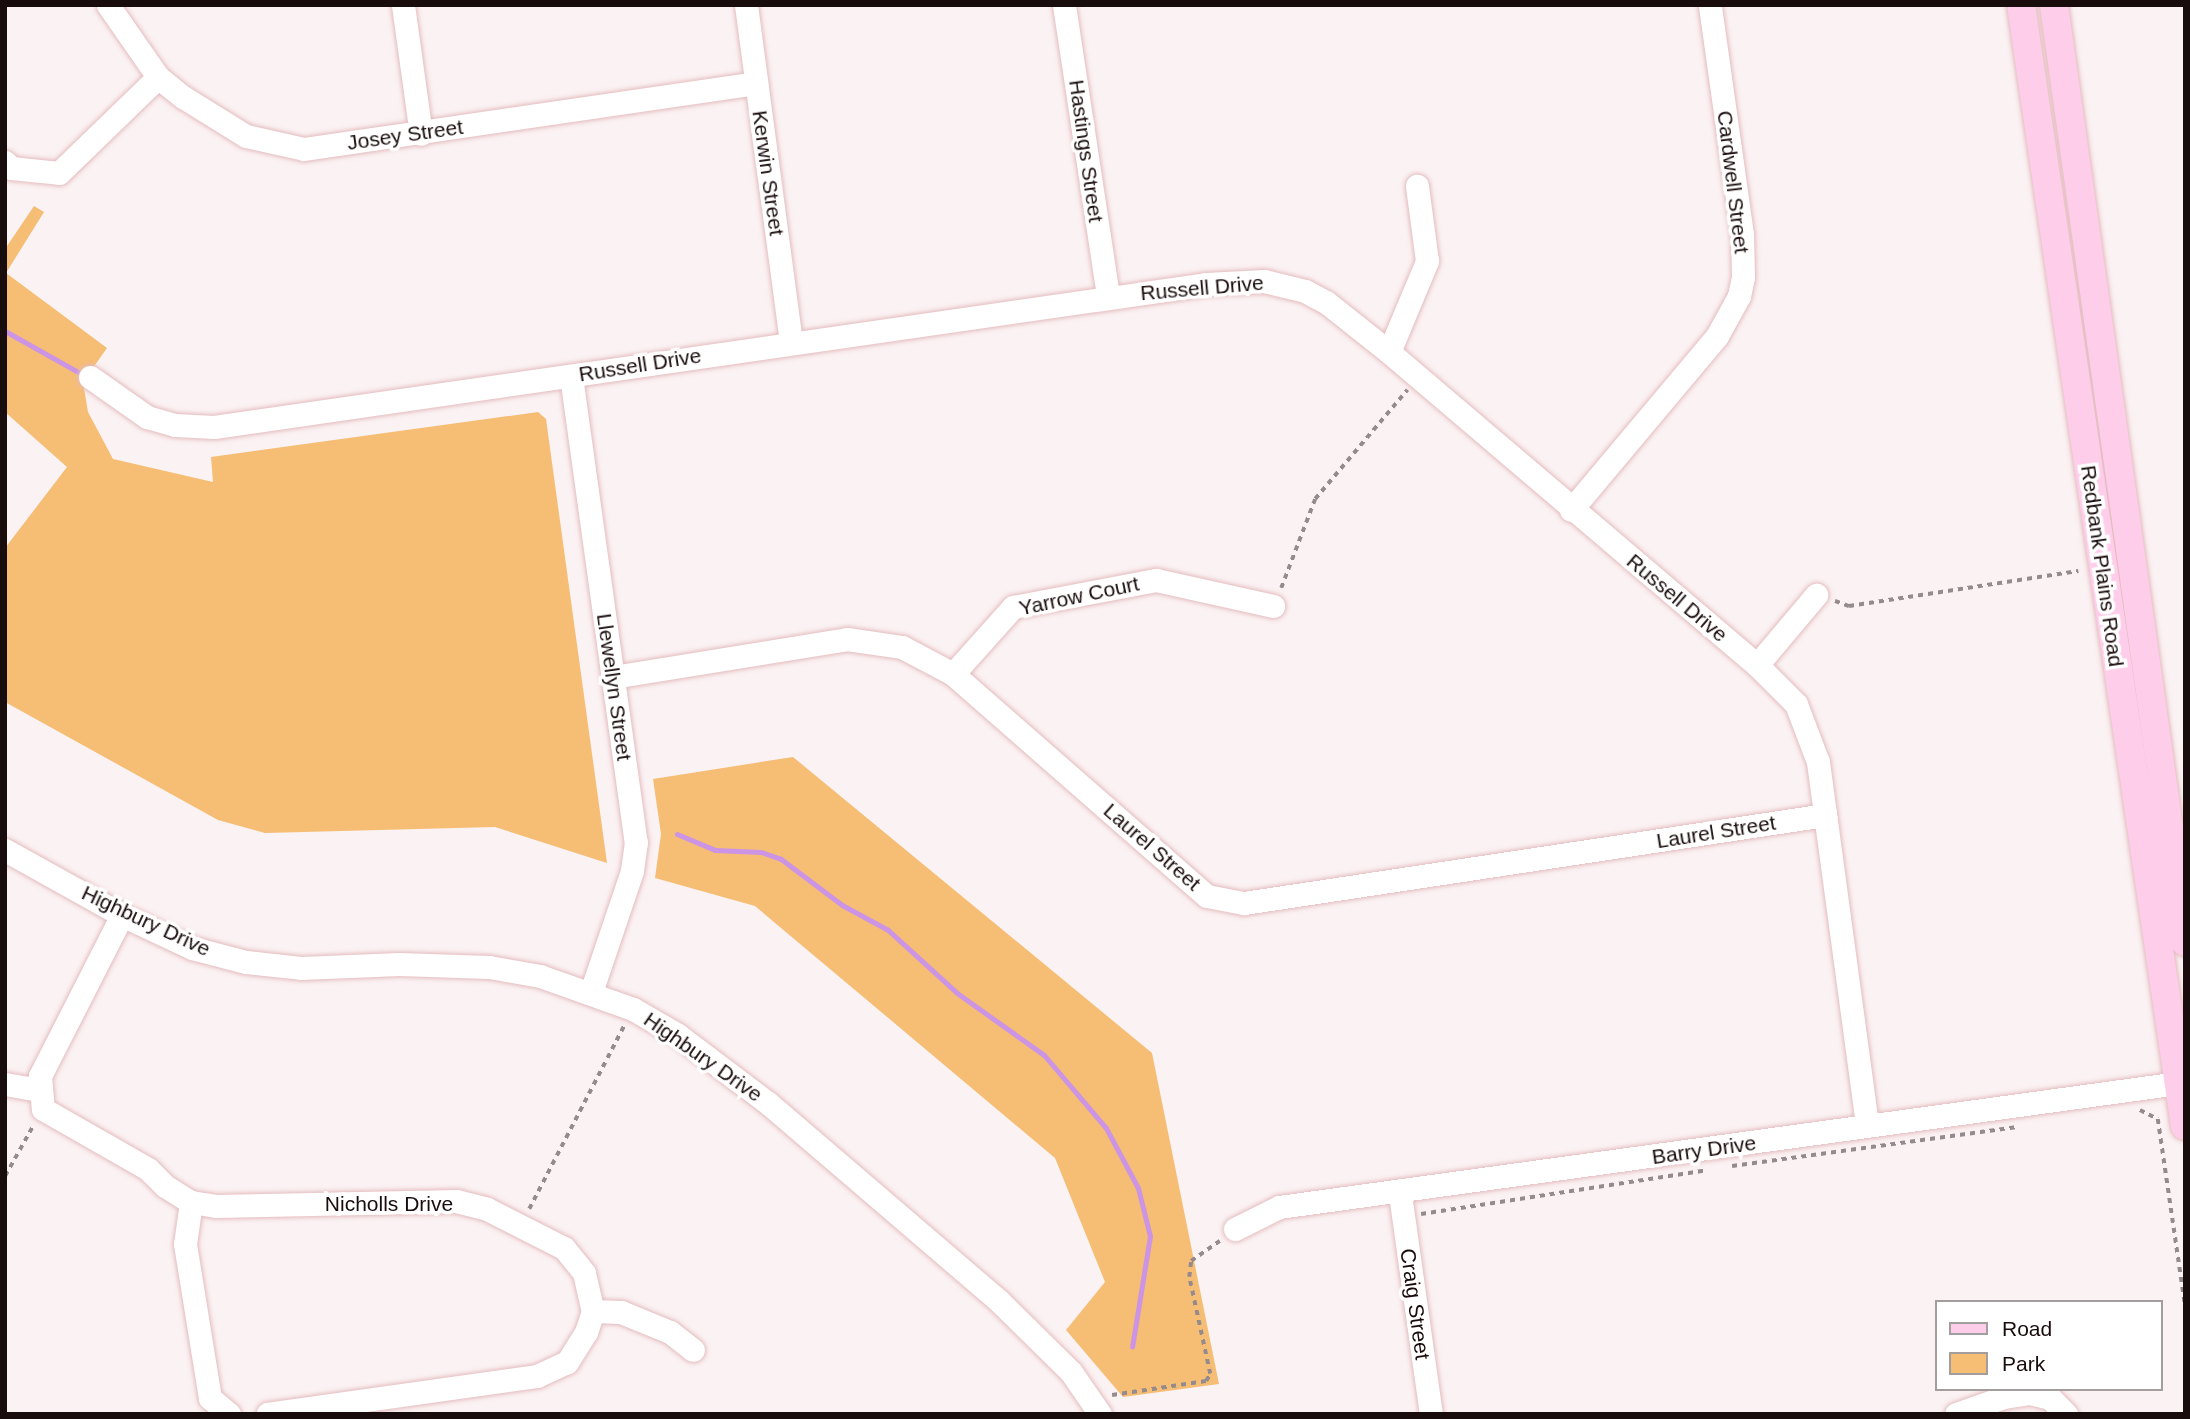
<!DOCTYPE html>
<html>
<head>
<meta charset="utf-8">
<style>
	body { margin:0 }
	#map { position:relative; width:2190px; height:1419px; overflow:hidden; background:#fbf2f3; font-family:Arial,sans-serif }
	div>[style] { position:absolute }
	.green>* { inset:0; background:#f6bd74 }
	.stream>* { height:5px; margin:-2.5px; padding:0 2.5px; transform-origin:2.5px; border-radius:2.5px; background:#cb94e4 }
	.path>* { height:3.5px; margin-top:-1.75px; transform-origin:0; background:repeating-linear-gradient(90deg,#968b8c 0 5px,transparent 0 10px) }
	.roads { filter:drop-shadow(0 0 2px #e4bcbf) drop-shadow(0 0 2px #e4bcbf) }
	.minor>* { height:23px; margin:-11.5px; padding:0 11.5px; transform-origin:11.5px; border-radius:11.5px; background:#fff }
	.major>* { height:28px; margin:-14px; padding:0 14px; transform-origin:14px; border-radius:14px; background:#fecdea }
	span { translate:-50% -50%; white-space:nowrap; text-align:center; line-height:1.15; -webkit-text-stroke:7px #fff; paint-order:stroke }
	.street-label { font-size:21px; color:#190c0d }
	.frame { position:absolute; inset:0; border:7px solid #190c0d; pointer-events:none }
	.legend { position:absolute; left:1935px; top:1300px; width:228px; height:91px; box-sizing:border-box; background:#fff; border:2px solid #a39e9e; margin:0; padding:9px 12px; list-style:none; font-size:21px; color:#190c0d }
	.legend li { display:flex; align-items:center; gap:14px; height:35px }
	.legend b { width:35px; border:2px solid #a39e9e }
</style>
</head>
<body>
<div id="map">
	<div class="green">
		<i style="clip-path:polygon(34px 206px,44px 212px,6px 273px,107px 348px,83px 382px,88px 412px,113px 459px,213px 482px,211px 457px,538px 412px,546px 419px,607px 863px,495px 827px,265px 833px,218px 820px,5px 702px,5px 548px,67px 467px,5px 412px,5px 249px)"></i>
		<i style="clip-path:polygon(793px 757px,1152px 1053px,1219px 1384px,1123px 1397px,1066px 1330px,1105px 1282px,1055px 1158px,755px 906px,655px 878px,661px 834px,653px 779px)"></i>
	</div>
	<div class="stream">
		<i style="left:5px;top:331px;width:84px;rotate:29.3deg"></i>
		<i style="left:677px;top:834px;width:41px;rotate:22.8deg"></i>
		<i style="left:715px;top:850px;width:46px;rotate:2.5deg"></i>
		<i style="left:761px;top:852px;width:21px;rotate:19deg"></i>
		<i style="left:781px;top:859px;width:76px;rotate:37deg"></i>
		<i style="left:842px;top:905px;width:52px;rotate:28.5deg"></i>
		<i style="left:888px;top:930px;width:93px;rotate:42.4deg"></i>
		<i style="left:957px;top:993px;width:107px;rotate:35.5deg"></i>
		<i style="left:1044px;top:1055px;width:96px;rotate:49.7deg"></i>
		<i style="left:1106px;top:1128px;width:68px;rotate:61.9deg"></i>
		<i style="left:1138px;top:1188px;width:49px;rotate:76deg"></i>
		<i style="left:1150px;top:1236px;width:112px;rotate:99.2deg"></i>
	</div>
	<div class="path">
		<i style="left:1281px;top:588px;width:95px;rotate:-69.1deg"></i>
		<i style="left:1315px;top:499px;width:143px;rotate:-49.8deg"></i>
		<i style="left:1835px;top:601px;width:15px;rotate:20deg"></i>
		<i style="left:1849px;top:606px;width:232px;rotate:-8.7deg"></i>
		<i style="left:2140px;top:1110px;width:20px;rotate:27deg"></i>
		<i style="left:2158px;top:1119px;width:188px;rotate:81.7deg"></i>
		<i style="left:1732px;top:1166px;width:286px;rotate:-7.8deg"></i>
		<i style="left:5px;top:1176px;width:57px;rotate:-60.8deg"></i>
		<i style="left:529px;top:1209px;width:206px;rotate:-62.6deg"></i>
		<i style="left:1421px;top:1214px;width:289px;rotate:-8.7deg"></i>
		<i style="left:1112px;top:1395px;width:95px;rotate:-8.5deg"></i>
		<i style="left:1206px;top:1381px;width:8px;rotate:-60deg"></i>
		<i style="left:1210px;top:1374px;width:99px;rotate:-102.2deg"></i>
		<i style="left:1189px;top:1277px;width:16px;rotate:-83deg"></i>
		<i style="left:1191px;top:1261px;width:35px;rotate:-35deg"></i>
	</div>
	<div class="roads">
		<div class="minor">
			<i style="left:108px;top:5px;width:88px;rotate:55.2deg"></i>
			<i style="left:158px;top:77px;width:32px;rotate:39deg"></i>
			<i style="left:183px;top:97px;width:74px;rotate:31.8deg"></i>
			<i style="left:246px;top:136px;width:59px;rotate:12.6deg"></i>
			<i style="left:304px;top:149px;width:457px;rotate:-8.3deg"></i>
			<i style="left:403px;top:5px;width:130px;rotate:82.1deg"></i>
			<i style="left:746px;top:5px;width:339px;rotate:82.4deg"></i>
			<i style="left:1064px;top:5px;width:295px;rotate:81.4deg"></i>
			<i style="left:5px;top:162px;width:8px;rotate:45deg"></i>
			<i style="left:11px;top:168px;width:48px;rotate:5.9deg"></i>
			<i style="left:59px;top:173px;width:138px;rotate:-44.1deg"></i>
			<i style="left:1389px;top:352px;width:99px;rotate:-67.3deg"></i>
			<i style="left:1427px;top:261px;width:76px;rotate:-97.6deg"></i>
			<i style="left:571px;top:376px;width:471px;rotate:82.1deg"></i>
			<i style="left:636px;top:842px;width:29px;rotate:98deg"></i>
			<i style="left:632px;top:871px;width:128px;rotate:108.7deg"></i>
			<i style="left:90px;top:377px;width:70px;rotate:35.1deg"></i>
			<i style="left:147px;top:417px;width:29px;rotate:16deg"></i>
			<i style="left:175px;top:425px;width:39px;rotate:3deg"></i>
			<i style="left:214px;top:427px;width:1002px;rotate:-8.2deg"></i>
			<i style="left:1206px;top:284px;width:58px;rotate:-3deg"></i>
			<i style="left:1264px;top:281px;width:42px;rotate:13.7deg"></i>
			<i style="left:1305px;top:291px;width:24px;rotate:28deg"></i>
			<i style="left:1326px;top:302px;width:80px;rotate:38.4deg"></i>
			<i style="left:1389px;top:352px;width:483px;rotate:40.4deg"></i>
			<i style="left:1757px;top:665px;width:55px;rotate:45deg"></i>
			<i style="left:1796px;top:704px;width:62px;rotate:69.2deg"></i>
			<i style="left:1818px;top:762px;width:367px;rotate:82.3deg"></i>
			<i style="left:1571px;top:510px;width:227px;rotate:-50deg"></i>
			<i style="left:1717px;top:336px;width:46px;rotate:-61.2deg"></i>
			<i style="left:1739px;top:296px;width:19px;rotate:-78deg"></i>
			<i style="left:1743px;top:277px;width:43px;rotate:-91.3deg"></i>
			<i style="left:1742px;top:234px;width:231px;rotate:-98deg"></i>
			<i style="left:1757px;top:665px;width:92px;rotate:-49.9deg"></i>
			<i style="left:953px;top:674px;width:90px;rotate:-48.2deg"></i>
			<i style="left:1013px;top:607px;width:146px;rotate:-10.7deg"></i>
			<i style="left:1156px;top:580px;width:120px;rotate:12.5deg"></i>
			<i style="left:613px;top:677px;width:237px;rotate:-9.2deg"></i>
			<i style="left:847px;top:639px;width:56px;rotate:8.3deg"></i>
			<i style="left:902px;top:647px;width:58px;rotate:27.9deg"></i>
			<i style="left:953px;top:674px;width:337px;rotate:41.2deg"></i>
			<i style="left:1207px;top:896px;width:38px;rotate:11deg"></i>
			<i style="left:1244px;top:903px;width:588px;rotate:-8.61deg"></i>
			<i style="left:5px;top:850px;width:134px;rotate:29.1deg"></i>
			<i style="left:122px;top:915px;width:77px;rotate:25.2deg"></i>
			<i style="left:192px;top:948px;width:56px;rotate:14.5deg"></i>
			<i style="left:246px;top:962px;width:55px;rotate:6.2deg"></i>
			<i style="left:301px;top:968px;width:98px;rotate:-2.3deg"></i>
			<i style="left:399px;top:964px;width:90px;rotate:1.9deg"></i>
			<i style="left:489px;top:967px;width:52px;rotate:10deg"></i>
			<i style="left:540px;top:976px;width:99px;rotate:19.5deg"></i>
			<i style="left:633px;top:1009px;width:52px;rotate:30deg"></i>
			<i style="left:678px;top:1035px;width:113px;rotate:37.1deg"></i>
			<i style="left:768px;top:1103px;width:304px;rotate:40.6deg"></i>
			<i style="left:999px;top:1301px;width:101px;rotate:44.6deg"></i>
			<i style="left:1071px;top:1372px;width:51px;rotate:55.4deg"></i>
			<i style="left:122px;top:915px;width:181px;rotate:117deg"></i>
			<i style="left:40px;top:1076px;width:33px;rotate:85deg"></i>
			<i style="left:43px;top:1109px;width:121px;rotate:29.7deg"></i>
			<i style="left:148px;top:1169px;width:24px;rotate:45deg"></i>
			<i style="left:165px;top:1186px;width:31px;rotate:32deg"></i>
			<i style="left:191px;top:1202px;width:25px;rotate:9deg"></i>
			<i style="left:216px;top:1206px;width:240px;rotate:-1.2deg"></i>
			<i style="left:456px;top:1201px;width:32px;rotate:14deg"></i>
			<i style="left:487px;top:1209px;width:86px;rotate:26.9deg"></i>
			<i style="left:564px;top:1248px;width:32px;rotate:51deg"></i>
			<i style="left:584px;top:1273px;width:39px;rotate:77deg"></i>
			<i style="left:593px;top:1311px;width:22px;rotate:108deg"></i>
			<i style="left:586px;top:1332px;width:36px;rotate:122deg"></i>
			<i style="left:567px;top:1362px;width:33px;rotate:155deg"></i>
			<i style="left:537px;top:1376px;width:272px;rotate:172deg"></i>
			<i style="left:5px;top:1084px;width:34px;rotate:10deg"></i>
			<i style="left:1400px;top:1194px;width:222px;rotate:82deg"></i>
			<i style="left:191px;top:1202px;width:42px;rotate:98.1deg"></i>
			<i style="left:185px;top:1244px;width:156px;rotate:80.8deg"></i>
			<i style="left:210px;top:1398px;width:25px;rotate:40deg"></i>
			<i style="left:1235px;top:1229px;width:49px;rotate:-26.6deg"></i>
			<i style="left:1279px;top:1207px;width:908px;rotate:-7.85deg"></i>
			<i style="left:593px;top:1311px;width:28px;rotate:2deg"></i>
			<i style="left:621px;top:1312px;width:53px;rotate:22.2deg"></i>
			<i style="left:670px;top:1332px;width:29px;rotate:38deg"></i>
			<i style="left:1956px;top:1414px;width:51px;rotate:-19.5deg"></i>
			<i style="left:2004px;top:1397px;width:26px;rotate:-9deg"></i>
			<i style="left:2030px;top:1393px;width:21px;rotate:14deg"></i>
			<i style="left:2050px;top:1398px;width:23px;rotate:45deg"></i>
		</div>
		<div class="major">
			<i style="left:2021px;top:5px;width:1133px;rotate:81.68deg"></i>
			<i style="left:2054px;top:5px;width:946px;rotate:82.04deg"></i>
		</div>
	</div>
	<div class="street-label">
		<span style="left:405px;top:135px;rotate:-8deg">Josey Street</span>
		<span style="left:1086px;top:151px;rotate:82deg">Hastings Street</span>
		<span style="left:768px;top:173px;rotate:82deg">Kerwin Street</span>
		<span style="left:1733px;top:182px;rotate:83deg">Cardwell Street</span>
		<span style="left:1202px;top:288px;rotate:-5deg">Russell Drive</span>
		<span style="left:640px;top:365px;rotate:-9deg">Russell Drive</span>
		<span style="left:2102px;top:566px;rotate:82deg">Redbank Plains Road</span>
		<span style="left:1079px;top:596px;rotate:-12deg">Yarrow Court</span>
		<span style="left:1677px;top:598px;rotate:40deg">Russell Drive</span>
		<span style="left:614px;top:687px;rotate:82deg">Llewellyn Street</span>
		<span style="left:1716px;top:832px;rotate:-9deg">Laurel Street</span>
		<span style="left:1152px;top:847px;rotate:41deg">Laurel Street</span>
		<span style="left:146px;top:921px;rotate:25deg">Highbury Drive</span>
		<span style="left:703px;top:1057px;rotate:35deg">Highbury Drive</span>
		<span style="left:1704px;top:1150px;rotate:-8deg">Barry Drive</span>
		<span style="left:389px;top:1204px">Nicholls Drive</span>
		<span style="left:1415px;top:1304px;rotate:82deg">Craig Street</span>
	</div>
	<div class="frame"></div>
	<ul class="legend">
	<li><b style="height:9px;background:#fecdea"></b>Road</li>
	<li><b style="height:19px;background:#f6bd74"></b>Park</li>
	</ul>
</div>
</body>
</html>
